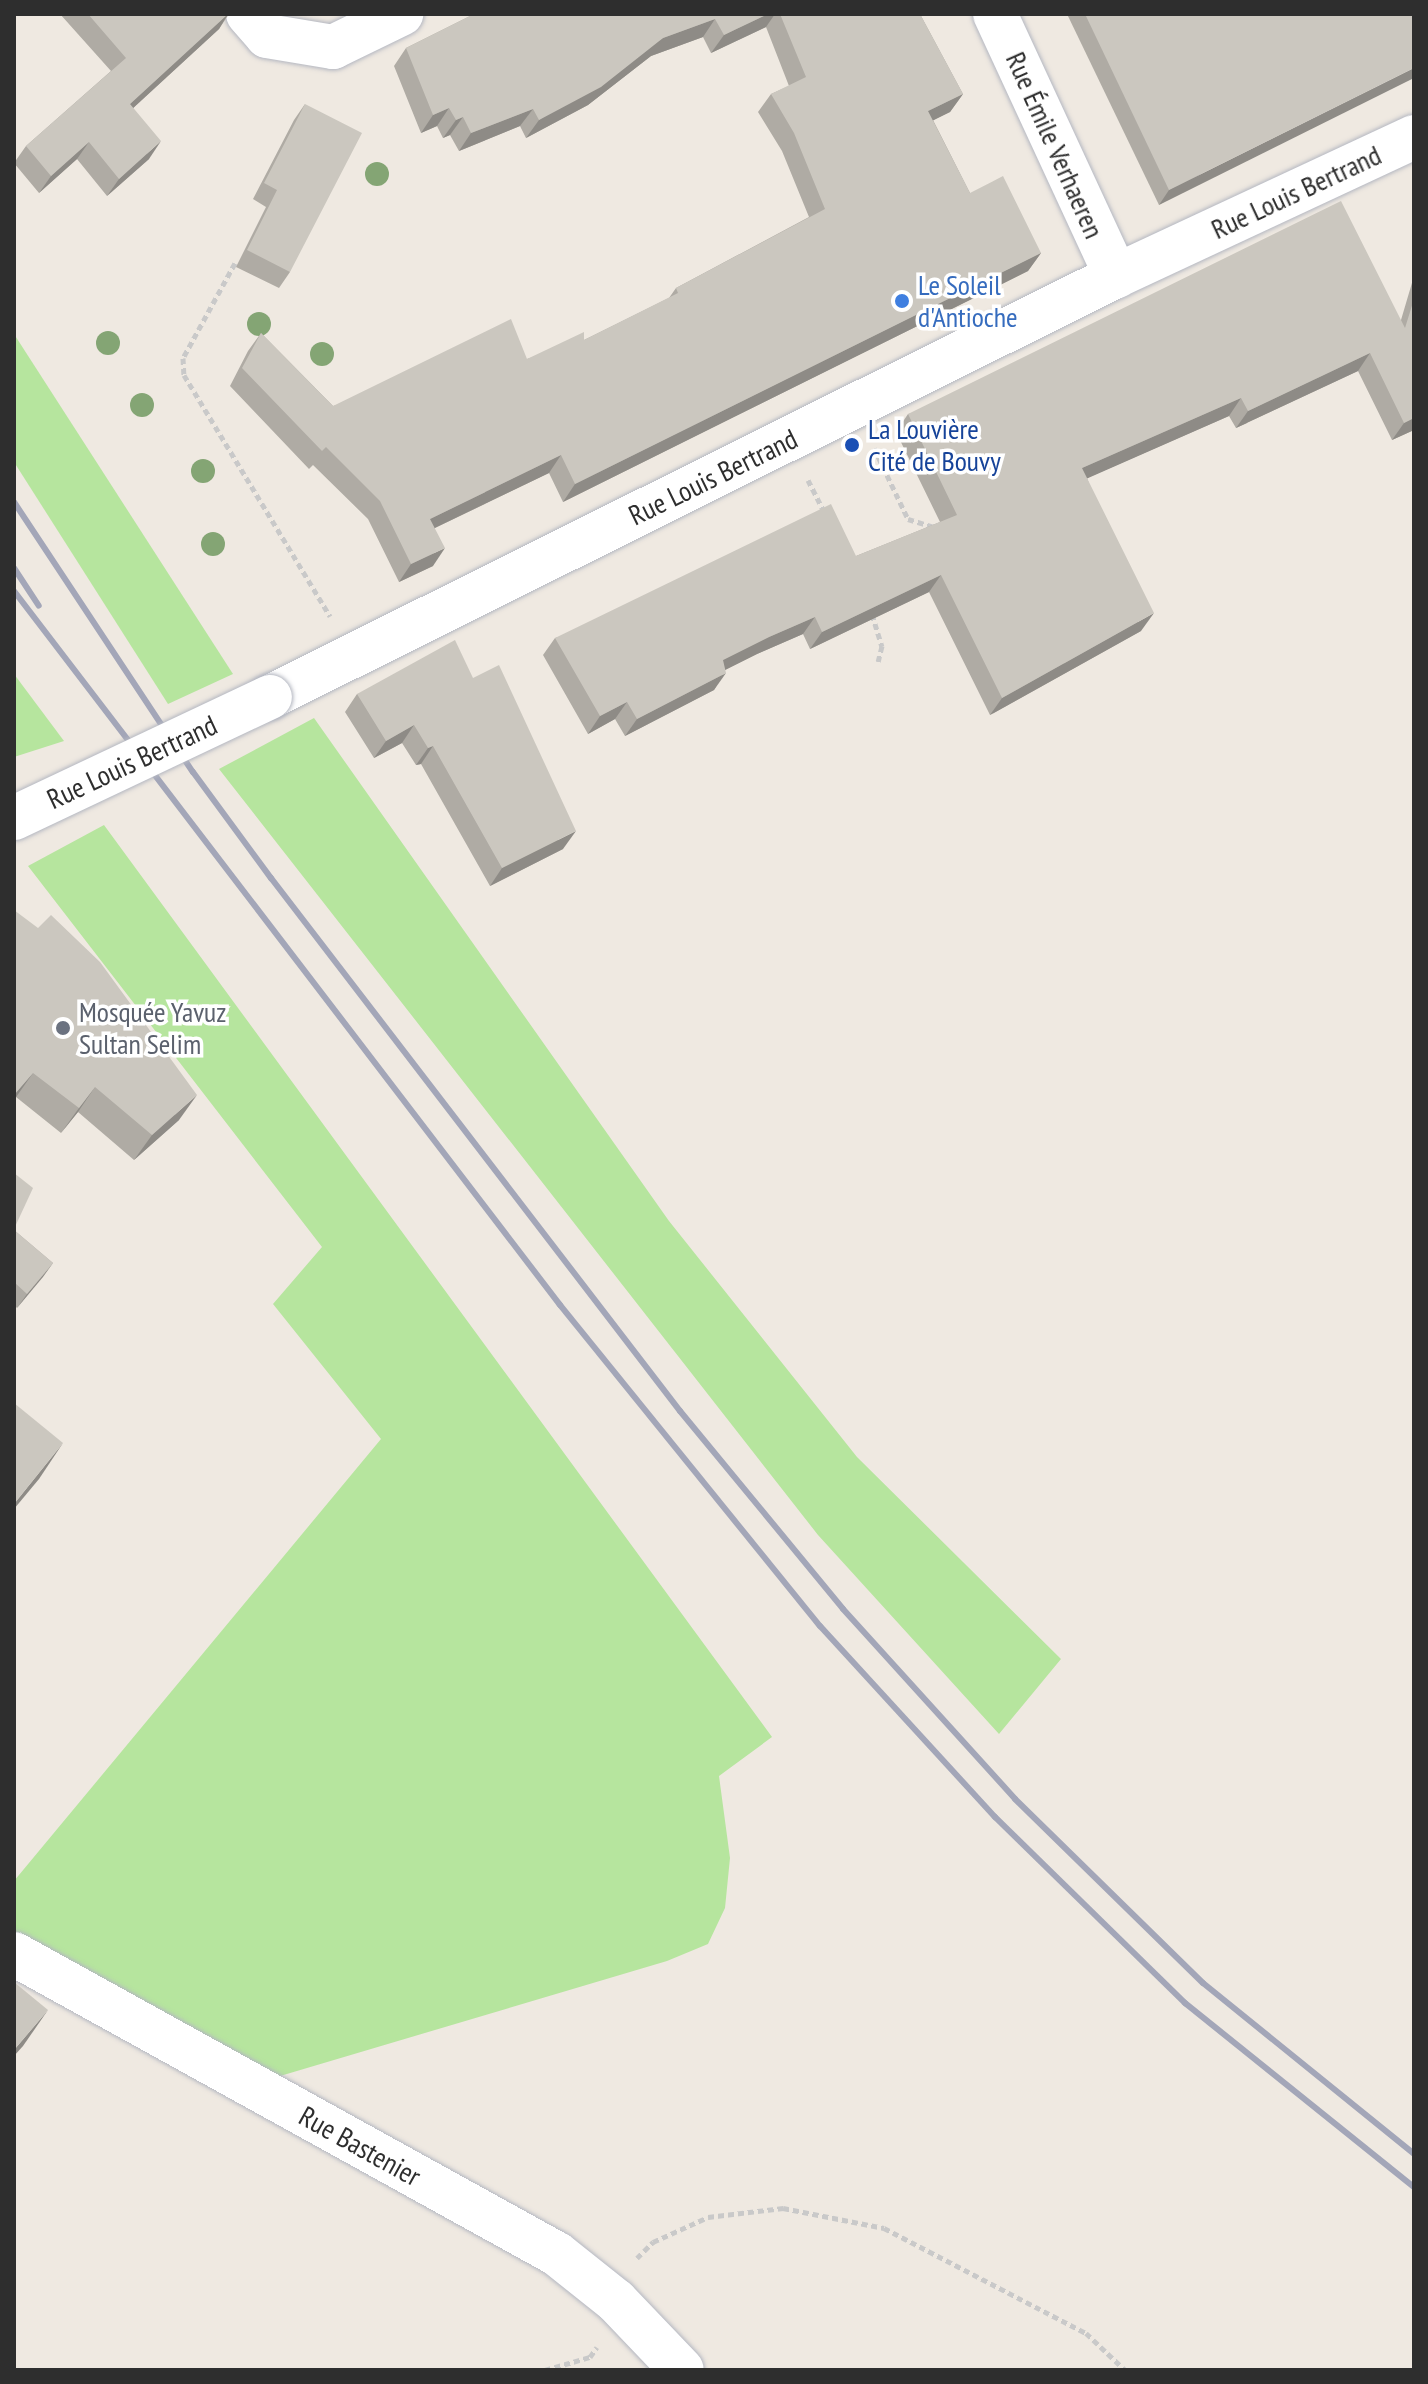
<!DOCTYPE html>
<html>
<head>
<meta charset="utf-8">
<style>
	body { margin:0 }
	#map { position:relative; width:1428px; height:2384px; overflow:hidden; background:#efe9e1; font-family:"PT Sans Narrow",sans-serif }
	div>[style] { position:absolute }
	.green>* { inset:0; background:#b6e59e }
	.path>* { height:5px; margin-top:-2.5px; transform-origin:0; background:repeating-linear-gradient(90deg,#c9c9c9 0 6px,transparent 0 10px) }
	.roads { filter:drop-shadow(0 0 2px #b4b7c1) drop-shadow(0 0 2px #b4b7c1) }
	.minor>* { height:44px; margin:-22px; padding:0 22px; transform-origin:22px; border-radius:22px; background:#fff }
	.rail>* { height:6px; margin:-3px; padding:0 3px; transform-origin:3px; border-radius:3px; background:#a3a6b8 }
	.bridges { filter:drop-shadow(0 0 2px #b4b7c1) drop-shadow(0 0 2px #b4b7c1) }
	.minor-bridge>* { height:44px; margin:-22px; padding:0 22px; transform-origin:22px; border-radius:22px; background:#fff }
	.trees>* { width:24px; height:24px; margin:-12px; border-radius:50%; background:#84a574 }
	.wall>* { inset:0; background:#afaba4 }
	.shaded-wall>* { inset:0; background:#8e8b86 }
	.building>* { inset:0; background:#cbc7bf }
	.dots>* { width:22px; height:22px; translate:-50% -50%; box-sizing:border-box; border:4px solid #fff; border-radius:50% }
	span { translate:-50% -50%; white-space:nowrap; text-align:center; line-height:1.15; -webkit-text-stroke:7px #fff; paint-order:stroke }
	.street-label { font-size:28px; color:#2e2e2e }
	.shop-label { font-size:28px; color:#366cbe }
	.left { translate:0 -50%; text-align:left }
	.transit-label { font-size:28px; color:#164399 }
	.worship-label { font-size:28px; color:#5b616d }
	.frame { position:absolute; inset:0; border:16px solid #2e2e2e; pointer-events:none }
</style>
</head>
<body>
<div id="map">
	<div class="green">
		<i style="clip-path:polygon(14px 334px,233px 674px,168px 704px,14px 462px)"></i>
		<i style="clip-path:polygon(14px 674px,64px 741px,14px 757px)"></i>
		<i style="clip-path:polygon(314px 718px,669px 1221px,857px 1457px,1061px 1659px,999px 1734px,818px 1535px,219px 769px)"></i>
		<i style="clip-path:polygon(104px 825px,772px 1737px,719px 1776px,730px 1858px,725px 1908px,708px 1944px,667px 1961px,250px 2085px,14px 1954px,14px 1881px,381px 1439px,273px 1304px,322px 1247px,28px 866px)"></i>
	</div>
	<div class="path">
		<i style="left:235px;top:263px;width:108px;rotate:118.7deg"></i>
		<i style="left:183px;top:358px;width:17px;rotate:87deg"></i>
		<i style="left:184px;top:375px;width:282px;rotate:58.8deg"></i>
		<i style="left:874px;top:448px;width:79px;rotate:64.4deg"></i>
		<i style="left:908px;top:519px;width:27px;rotate:17deg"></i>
		<i style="left:808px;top:480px;width:38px;rotate:63deg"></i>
		<i style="left:872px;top:614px;width:34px;rotate:73deg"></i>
		<i style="left:882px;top:646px;width:16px;rotate:104deg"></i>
		<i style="left:637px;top:2258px;width:23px;rotate:-45deg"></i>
		<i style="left:653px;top:2242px;width:60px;rotate:-24.4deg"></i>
		<i style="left:708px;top:2217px;width:76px;rotate:-6.8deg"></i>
		<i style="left:783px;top:2208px;width:103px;rotate:11.2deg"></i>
		<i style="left:884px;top:2228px;width:228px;rotate:27.5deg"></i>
		<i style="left:1086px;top:2333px;width:54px;rotate:43.5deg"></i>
		<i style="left:545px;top:2370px;width:47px;rotate:-16.1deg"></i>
		<i style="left:590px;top:2357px;width:12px;rotate:-55deg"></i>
	</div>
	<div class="roads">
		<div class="minor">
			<i style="left:248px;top:14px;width:29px;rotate:49deg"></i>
			<i style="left:267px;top:36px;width:67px;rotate:9.5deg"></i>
			<i style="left:333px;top:47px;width:76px;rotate:-25.9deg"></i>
			<i style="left:995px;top:14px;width:289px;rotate:65.2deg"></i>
			<i style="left:270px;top:697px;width:945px;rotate:-26.46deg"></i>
			<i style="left:1116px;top:276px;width:329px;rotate:-25deg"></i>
			<i style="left:14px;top:1954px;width:620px;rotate:28.92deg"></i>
			<i style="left:557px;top:2254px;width:75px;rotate:38.5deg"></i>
			<i style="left:616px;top:2301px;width:95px;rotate:46.3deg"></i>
		</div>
	</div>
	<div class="rail">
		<i style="left:14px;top:502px;width:324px;rotate:56.5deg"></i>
		<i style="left:193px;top:772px;width:132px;rotate:53.7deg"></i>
		<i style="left:271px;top:878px;width:672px;rotate:52.5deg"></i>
		<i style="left:680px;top:1411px;width:256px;rotate:50.5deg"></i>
		<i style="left:843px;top:1609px;width:256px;rotate:47.8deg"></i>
		<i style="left:1015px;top:1799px;width:263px;rotate:44.4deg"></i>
		<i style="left:1203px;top:1983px;width:272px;rotate:39deg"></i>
		<i style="left:14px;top:568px;width:45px;rotate:56.7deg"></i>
		<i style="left:14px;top:591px;width:899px;rotate:52.59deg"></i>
		<i style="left:560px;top:1305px;width:413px;rotate:51deg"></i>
		<i style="left:820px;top:1626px;width:259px;rotate:47.5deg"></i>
		<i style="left:995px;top:1817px;width:266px;rotate:44.4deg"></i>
		<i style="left:1185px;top:2003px;width:294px;rotate:38.8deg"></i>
	</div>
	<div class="bridges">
		<div class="minor-bridge">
			<i style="left:14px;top:818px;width:283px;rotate:-25.3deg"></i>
		</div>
	</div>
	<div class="trees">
		<i style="left:377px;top:174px"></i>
		<i style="left:259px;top:324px"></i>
		<i style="left:108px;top:343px"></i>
		<i style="left:322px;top:354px"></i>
		<i style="left:142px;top:405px"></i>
		<i style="left:203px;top:471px"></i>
		<i style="left:213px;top:544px"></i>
	</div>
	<div class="wall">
		<i style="clip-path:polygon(60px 14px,229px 14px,219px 29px,133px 108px,149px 159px,107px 196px,77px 159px,39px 193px,14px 163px,26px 146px,111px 71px)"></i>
		<i style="clip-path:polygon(474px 14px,920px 14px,963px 94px,950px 112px,933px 120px,970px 193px,1041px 253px,1028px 271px,563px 502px,549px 473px,435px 528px,433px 566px,399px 582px,368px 519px,313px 465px,309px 469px,230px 386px,248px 351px,261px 333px,333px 406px,527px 359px,584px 340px,669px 298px,676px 288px,809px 217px,782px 151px,758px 112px,771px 94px,789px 86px,766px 27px,711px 53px,703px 37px,651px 56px,588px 105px,526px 138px,520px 126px,459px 151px,450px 135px,443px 138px,437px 126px,421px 133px,394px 66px,406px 48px)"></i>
		<i style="clip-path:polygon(1067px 14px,1414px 14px,1159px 205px)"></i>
		<i style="clip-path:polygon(305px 104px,290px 272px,279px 288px,236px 267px,266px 207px,253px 199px,294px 120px)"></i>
		<i style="clip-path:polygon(1414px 276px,1414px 430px,1392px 440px,1358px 371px,1236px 428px,1229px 416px,1087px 478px,1141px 631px,990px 715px,929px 592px,810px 649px,803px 634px,757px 654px,725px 670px,714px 690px,625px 736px,615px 719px,588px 734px,543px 655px,555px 638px,856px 556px,940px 522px,896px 432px,908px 414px,1401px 320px)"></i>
		<i style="clip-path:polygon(473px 678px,563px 849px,490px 886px,421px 764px,416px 765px,402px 743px,374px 758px,345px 712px,357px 694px)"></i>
		<i style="clip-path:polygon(14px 910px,179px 1120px,134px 1160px,78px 1112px,61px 1133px,16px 1097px,14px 1100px)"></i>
		<i style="clip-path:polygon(14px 1230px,53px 1263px,17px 1308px,14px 1305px)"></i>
	</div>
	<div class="shaded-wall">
		<i style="clip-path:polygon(228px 14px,219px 29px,118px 122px,130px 104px)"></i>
		<i style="clip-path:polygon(768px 14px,775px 14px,766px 27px,711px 53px,724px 35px)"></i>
		<i style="clip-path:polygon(715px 19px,703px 37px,651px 56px,588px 105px,526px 138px,539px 120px,663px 38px)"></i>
		<i style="clip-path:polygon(1414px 68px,1414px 78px,1159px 205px,1169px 190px)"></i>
		<i style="clip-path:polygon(963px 94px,950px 112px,916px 129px,928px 111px)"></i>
		<i style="clip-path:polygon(449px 108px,437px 126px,421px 133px,433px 115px)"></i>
		<i style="clip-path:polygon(533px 109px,520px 126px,459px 151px,471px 133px)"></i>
		<i style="clip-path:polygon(463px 117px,450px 135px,443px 138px,456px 120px)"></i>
		<i style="clip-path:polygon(161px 141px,149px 159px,107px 196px,119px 179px)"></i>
		<i style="clip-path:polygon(89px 142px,77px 159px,39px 193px,51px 176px)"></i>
		<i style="clip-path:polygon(1041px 253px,1028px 271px,563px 502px,575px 484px)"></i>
		<i style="clip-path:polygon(1370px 353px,1358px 371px,1236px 428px,1248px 411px)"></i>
		<i style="clip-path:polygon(1241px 398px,1229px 416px,1070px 486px,1082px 468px)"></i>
		<i style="clip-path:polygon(1414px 418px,1414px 430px,1392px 440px,1404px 423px)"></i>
		<i style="clip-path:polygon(561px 455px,549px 473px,418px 536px,430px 519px)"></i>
		<i style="clip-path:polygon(445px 548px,433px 566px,399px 582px,411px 564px)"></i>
		<i style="clip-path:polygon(941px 575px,929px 592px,810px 649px,822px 632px)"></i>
		<i style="clip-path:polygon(1154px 613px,1141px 631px,990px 715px,1002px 698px)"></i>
		<i style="clip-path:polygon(815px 617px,803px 634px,757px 654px,711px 677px,723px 660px,769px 637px)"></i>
		<i style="clip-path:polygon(726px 673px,714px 690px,625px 736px,637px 719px)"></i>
		<i style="clip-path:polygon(627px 702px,615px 719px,588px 734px,600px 716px)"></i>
		<i style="clip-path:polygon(414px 725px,402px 743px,374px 758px,386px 741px)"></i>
		<i style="clip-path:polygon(433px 746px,421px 764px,416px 765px,428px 748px)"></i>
		<i style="clip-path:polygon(576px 831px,563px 849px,490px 886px,502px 868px)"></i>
		<i style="clip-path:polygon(33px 1073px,14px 1100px,14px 1095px)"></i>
		<i style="clip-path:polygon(95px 1087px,78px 1112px,61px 1133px,79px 1108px)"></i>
		<i style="clip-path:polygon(197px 1095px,179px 1120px,134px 1160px,152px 1135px)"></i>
		<i style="clip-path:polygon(53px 1263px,43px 1277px,17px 1308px,27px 1294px)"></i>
		<i style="clip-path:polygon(63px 1443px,39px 1479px,14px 1509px,14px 1504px)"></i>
		<i style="clip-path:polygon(48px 2010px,23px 2046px,14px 2056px,14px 2050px)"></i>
	</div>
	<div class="building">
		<i style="clip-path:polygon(88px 14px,228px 14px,130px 104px,161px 141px,119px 179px,89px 142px,51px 176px,26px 146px,126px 58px)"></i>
		<i style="clip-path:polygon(474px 14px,768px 14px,724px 35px,715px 19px,663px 38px,601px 87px,539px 120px,533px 109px,471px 133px,463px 117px,456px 120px,449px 108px,433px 115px,406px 48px)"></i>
		<i style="clip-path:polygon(780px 14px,920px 14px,963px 94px,928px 111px,970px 193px,1003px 176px,1041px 253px,575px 484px,561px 455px,430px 519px,445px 548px,411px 564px,380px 501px,326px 447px,322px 451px,242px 368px,261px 333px,333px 406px,511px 319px,527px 359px,584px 332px,584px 340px,678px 293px,676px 288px,825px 209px,794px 133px,771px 94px,806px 77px)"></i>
		<i style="clip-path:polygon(1085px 14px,1414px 14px,1414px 68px,1169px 190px)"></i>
		<i style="clip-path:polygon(305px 104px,362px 133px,290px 272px,247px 250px,277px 190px,264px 183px)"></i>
		<i style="clip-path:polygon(1341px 201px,1405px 328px,1414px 299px,1414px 418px,1404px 423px,1370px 353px,1248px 411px,1241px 398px,1082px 468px,1154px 613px,1002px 698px,941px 575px,822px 632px,815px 617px,769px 637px,723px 660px,726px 673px,637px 719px,627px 702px,600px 716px,555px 638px,831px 504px,856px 556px,957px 515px,908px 414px)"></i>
		<i style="clip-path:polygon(455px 640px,473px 678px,499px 665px,576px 831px,502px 868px,433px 746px,428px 748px,414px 725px,386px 741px,357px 694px)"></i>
		<i style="clip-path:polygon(14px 910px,38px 928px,51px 915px,100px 962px,197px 1095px,152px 1135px,95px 1087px,79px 1108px,33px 1073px,14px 1095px)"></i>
		<i style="clip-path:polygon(14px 1173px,33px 1188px,14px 1229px)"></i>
		<i style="clip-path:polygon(14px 1230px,53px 1263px,27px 1294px,14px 1282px)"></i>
		<i style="clip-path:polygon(14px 1403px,63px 1443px,14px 1504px)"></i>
		<i style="clip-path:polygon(14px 1982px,48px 2010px,14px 2050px)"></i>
	</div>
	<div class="dots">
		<i style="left:902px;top:301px;background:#3f7fe0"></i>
		<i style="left:852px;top:445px;background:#1a4fb4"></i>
		<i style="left:63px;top:1028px;background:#6b7280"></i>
	</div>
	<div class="street-label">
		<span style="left:1055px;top:145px;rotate:66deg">Rue Émile Verhaeren</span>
		<span style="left:1296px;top:192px;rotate:-25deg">Rue Louis Bertrand</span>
		<span style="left:713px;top:477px;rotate:-26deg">Rue Louis Bertrand</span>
		<span style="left:132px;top:762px;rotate:-25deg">Rue Louis Bertrand</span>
		<span style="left:360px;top:2146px;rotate:29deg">Rue Bastenier</span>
	</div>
	<div class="shop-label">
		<span class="left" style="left:918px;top:301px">Le Soleil<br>d'Antioche</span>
	</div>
	<div class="transit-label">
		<span class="left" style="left:868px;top:445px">La Louvière<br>Cité de Bouvy</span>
	</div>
	<div class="worship-label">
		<span class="left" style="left:79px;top:1028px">Mosquée Yavuz<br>Sultan Selim</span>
	</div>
	<div class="frame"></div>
</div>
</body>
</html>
